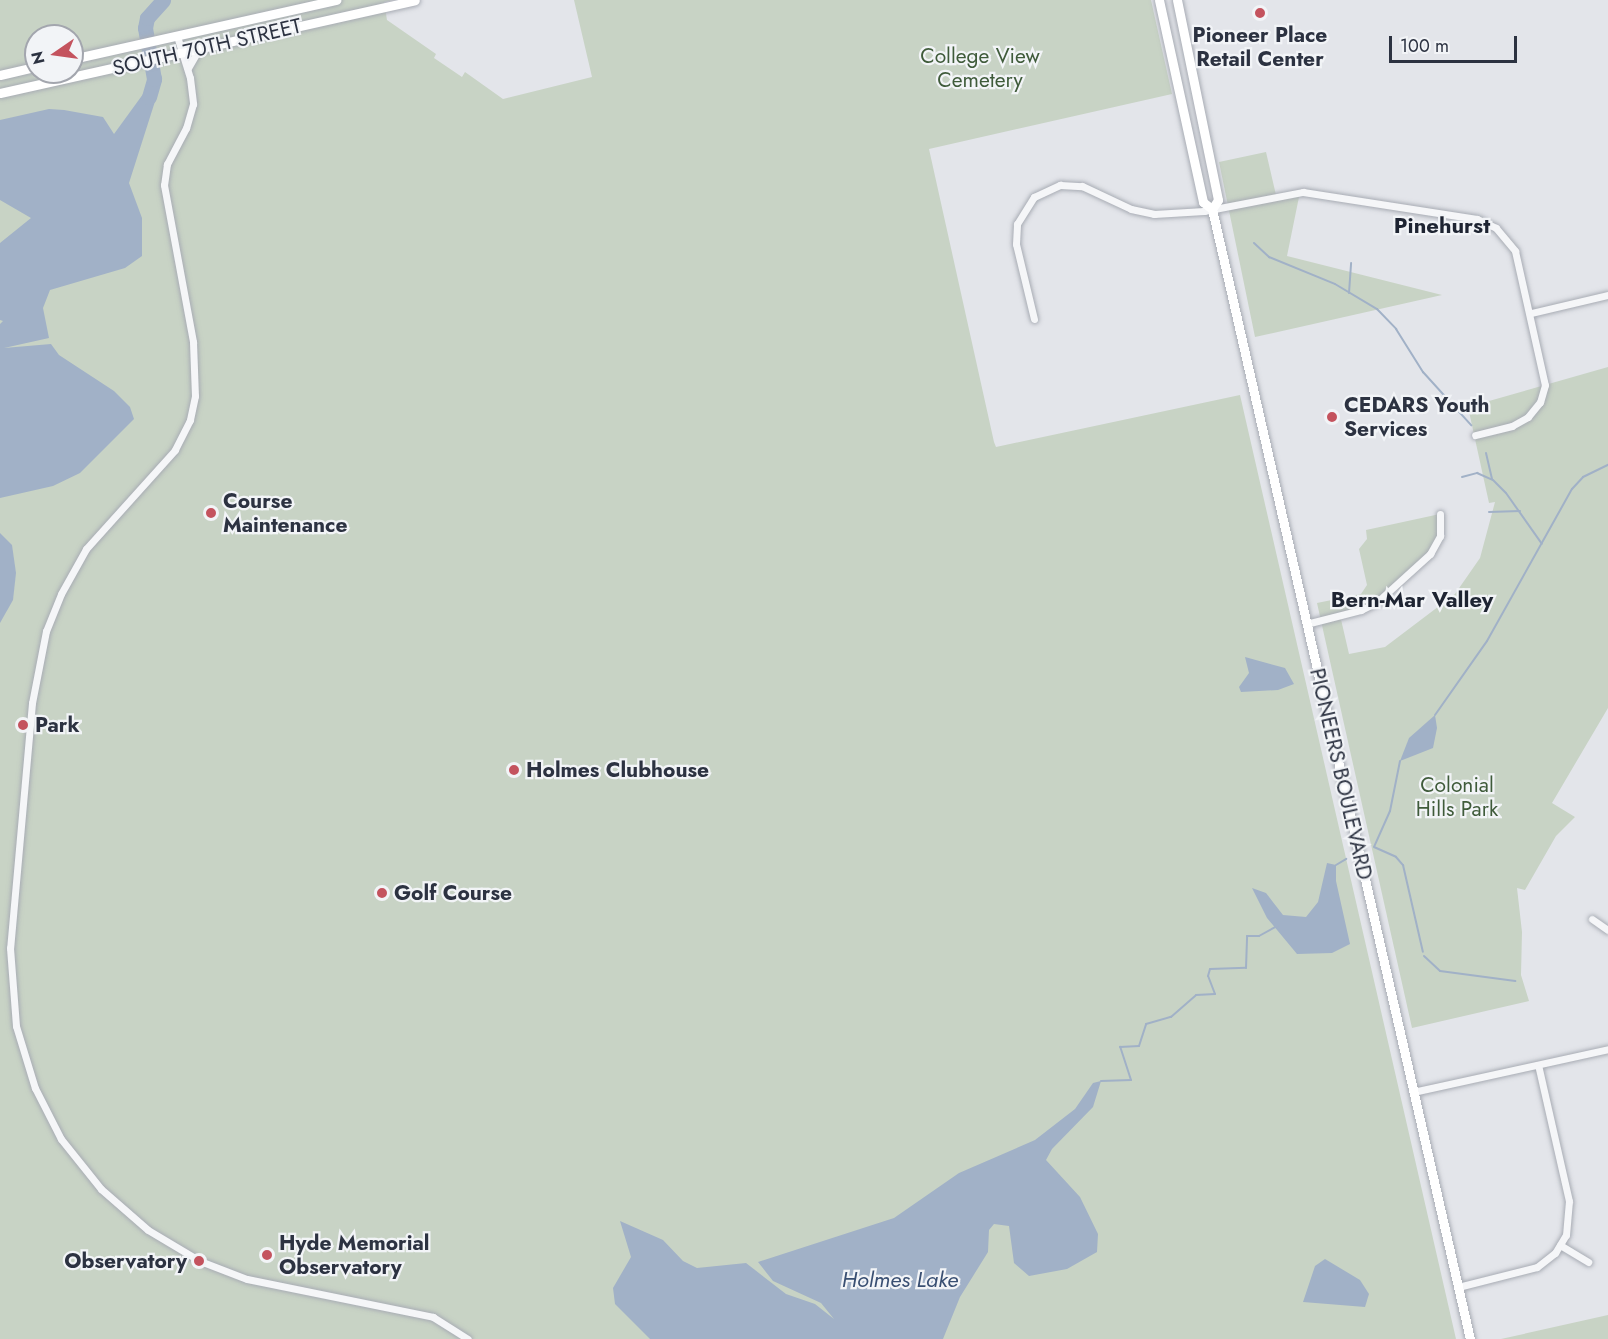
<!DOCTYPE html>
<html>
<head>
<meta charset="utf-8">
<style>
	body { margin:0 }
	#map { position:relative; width:1608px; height:1339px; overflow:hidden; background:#e3e5ea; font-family:Jost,sans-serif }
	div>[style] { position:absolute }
	.green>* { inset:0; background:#c8d3c5 }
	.water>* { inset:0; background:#a1b1c7 }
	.stream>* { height:2px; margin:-1px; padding:0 1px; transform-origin:1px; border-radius:1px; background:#a1b1c7 }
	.river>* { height:15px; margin:-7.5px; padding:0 7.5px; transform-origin:7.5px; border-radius:7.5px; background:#a1b1c7 }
	.roads { filter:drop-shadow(0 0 2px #a8acb4) drop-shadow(0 0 2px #a8acb4) }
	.minor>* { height:7px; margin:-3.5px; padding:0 3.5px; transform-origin:3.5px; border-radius:3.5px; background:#f5f6f8 }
	.secondary>* { height:9px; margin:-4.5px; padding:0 4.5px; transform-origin:4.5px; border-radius:4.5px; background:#fff }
	.dots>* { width:16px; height:16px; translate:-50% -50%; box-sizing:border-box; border:3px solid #f2f4f7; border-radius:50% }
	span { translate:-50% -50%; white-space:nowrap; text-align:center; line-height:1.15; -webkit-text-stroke:4.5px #f2f4f7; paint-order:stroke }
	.poi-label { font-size:21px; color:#2c3241; font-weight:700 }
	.left { translate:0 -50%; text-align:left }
	.right { translate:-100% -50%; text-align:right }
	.street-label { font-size:21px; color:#2c3241 }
	.park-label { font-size:21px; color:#3f5b3a }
	.neighbourhood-label { font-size:22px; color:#1e2432; font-weight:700 }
	.water-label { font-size:22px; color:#394f72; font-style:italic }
	.north { position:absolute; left:24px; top:24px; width:60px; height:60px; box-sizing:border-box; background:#f2f4f7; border:2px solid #a3a6ae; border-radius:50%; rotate:257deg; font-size:16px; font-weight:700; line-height:24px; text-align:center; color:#2c3241 }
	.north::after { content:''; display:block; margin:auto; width:21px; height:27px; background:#c4535e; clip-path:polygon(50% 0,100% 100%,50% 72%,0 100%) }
	.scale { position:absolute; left:1389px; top:36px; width:128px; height:27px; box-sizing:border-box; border:3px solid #2c3241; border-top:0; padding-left:8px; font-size:18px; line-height:21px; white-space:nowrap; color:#2c3241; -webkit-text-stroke:4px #f2f4f7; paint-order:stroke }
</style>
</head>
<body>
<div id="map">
	<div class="green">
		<i style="clip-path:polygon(evenodd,0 0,393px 0,384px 2px,387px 20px,436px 54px,434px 58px,462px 77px,465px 72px,503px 99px,592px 77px,574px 0,1151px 0,1172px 94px,929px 149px,994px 442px,996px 447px,1240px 395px,1456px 1339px,0 1339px,0 0,36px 36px,72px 36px,72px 72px,36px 72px,36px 36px)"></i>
		<i style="clip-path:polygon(1266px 152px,1276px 195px,1300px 192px,1287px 256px,1442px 295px,1255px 337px,1219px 162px)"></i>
		<i style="clip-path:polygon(1608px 367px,1608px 708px,1552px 803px,1575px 817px,1556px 836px,1525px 890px,1517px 888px,1522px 932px,1521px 975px,1529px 1001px,1412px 1028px,1317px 603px,1361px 594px,1367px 585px,1359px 549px,1367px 539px,1366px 530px,1440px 514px,1437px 543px,1377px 602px,1340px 615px,1349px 654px,1385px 647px,1455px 594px,1480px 558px,1495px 502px,1489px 503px,1468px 407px)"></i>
		<i style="clip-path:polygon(1608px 1315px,1608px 1339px,1501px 1339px)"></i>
	</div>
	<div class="water">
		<i style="clip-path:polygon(154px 79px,158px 92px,129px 183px,142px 218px,142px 256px,125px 268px,50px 290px,43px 308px,49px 338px,4px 348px,51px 344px,59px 355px,114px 391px,130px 407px,134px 419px,80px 473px,53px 486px,0 498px,0 324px,3px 321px,0 320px,0 243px,31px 218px,0 200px,0 120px,49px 109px,64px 110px,103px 117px,114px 134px)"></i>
		<i style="clip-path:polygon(0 533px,12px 545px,16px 573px,13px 600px,0 623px)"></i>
		<i style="clip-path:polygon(1245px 657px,1285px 668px,1294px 684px,1278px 690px,1241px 692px,1239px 687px,1249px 673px)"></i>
		<i style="clip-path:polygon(1435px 715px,1437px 728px,1433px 748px,1400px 761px,1409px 738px)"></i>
		<i style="clip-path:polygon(1327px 863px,1336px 865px,1336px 881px,1350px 944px,1332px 953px,1297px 954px,1267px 918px,1252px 888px,1266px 893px,1283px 915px,1306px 917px,1318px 902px)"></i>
		<i style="clip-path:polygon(1101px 1081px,1093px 1107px,1052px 1149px,1046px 1160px,1080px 1197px,1098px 1234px,1097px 1252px,1067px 1269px,1029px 1276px,1014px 1263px,1009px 1226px,994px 1224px,989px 1230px,988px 1252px,960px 1297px,943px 1339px,650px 1339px,615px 1304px,613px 1288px,631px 1257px,620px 1221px,663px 1240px,683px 1261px,697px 1268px,746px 1263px,786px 1294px,815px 1304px,834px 1319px,821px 1303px,773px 1281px,758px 1262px,894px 1218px,959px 1173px,1035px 1140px,1075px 1109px,1093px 1083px)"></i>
		<i style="clip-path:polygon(1325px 1259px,1360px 1280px,1369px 1294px,1365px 1307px,1303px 1302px,1315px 1266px)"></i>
	</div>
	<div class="stream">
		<i style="left:1254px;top:243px;width:21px;rotate:43deg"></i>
		<i style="left:1269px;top:257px;width:71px;rotate:22.2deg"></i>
		<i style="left:1335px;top:284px;width:49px;rotate:30.8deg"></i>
		<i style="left:1377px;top:309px;width:28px;rotate:46deg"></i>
		<i style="left:1396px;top:329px;width:51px;rotate:57.9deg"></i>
		<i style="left:1423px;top:372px;width:72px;rotate:47.8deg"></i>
		<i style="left:1349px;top:293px;width:30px;rotate:-86deg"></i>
		<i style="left:1486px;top:453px;width:27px;rotate:77deg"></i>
		<i style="left:1462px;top:477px;width:16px;rotate:-15deg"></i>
		<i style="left:1477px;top:473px;width:17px;rotate:24deg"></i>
		<i style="left:1493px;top:480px;width:18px;rotate:45deg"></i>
		<i style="left:1506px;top:493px;width:62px;rotate:54.8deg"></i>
		<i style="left:1489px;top:512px;width:31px;rotate:-2deg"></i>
		<i style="left:1435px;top:715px;width:90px;rotate:-54.9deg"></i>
		<i style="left:1487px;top:641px;width:174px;rotate:-60.8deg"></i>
		<i style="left:1572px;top:489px;width:16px;rotate:-47deg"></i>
		<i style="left:1583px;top:477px;width:28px;rotate:-26deg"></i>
		<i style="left:1400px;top:761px;width:51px;rotate:101.3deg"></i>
		<i style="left:1390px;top:811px;width:39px;rotate:114deg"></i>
		<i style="left:1374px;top:847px;width:24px;rotate:24deg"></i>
		<i style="left:1396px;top:857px;width:11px;rotate:49deg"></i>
		<i style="left:1403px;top:865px;width:89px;rotate:77.1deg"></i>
		<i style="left:1336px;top:865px;width:12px;rotate:-31deg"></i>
		<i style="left:1424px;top:956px;width:22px;rotate:43deg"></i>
		<i style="left:1440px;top:971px;width:76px;rotate:7.6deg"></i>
		<i style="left:1101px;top:1081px;width:30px;rotate:-2deg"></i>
		<i style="left:1131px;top:1080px;width:35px;rotate:-108deg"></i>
		<i style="left:1120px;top:1047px;width:19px;rotate:-3deg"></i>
		<i style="left:1139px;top:1046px;width:23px;rotate:-72deg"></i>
		<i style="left:1146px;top:1024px;width:26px;rotate:-16deg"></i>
		<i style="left:1171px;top:1017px;width:33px;rotate:-41deg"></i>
		<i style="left:1196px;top:995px;width:19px;rotate:-3deg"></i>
		<i style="left:1215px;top:994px;width:19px;rotate:-111deg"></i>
		<i style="left:1208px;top:976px;width:7px;rotate:-74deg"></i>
		<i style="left:1210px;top:969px;width:36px;rotate:-2deg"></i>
		<i style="left:1246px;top:968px;width:32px;rotate:-88deg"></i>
		<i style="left:1247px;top:936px;width:12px"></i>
		<i style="left:1259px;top:936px;width:21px;rotate:-29deg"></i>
	</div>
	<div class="river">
		<i style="left:149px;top:97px;width:19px;rotate:-74deg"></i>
		<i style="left:154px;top:79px;width:52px;rotate:-100deg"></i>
		<i style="left:145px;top:28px;width:10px;rotate:-79deg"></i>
		<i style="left:147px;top:18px;width:24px;rotate:-48deg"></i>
	</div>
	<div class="roads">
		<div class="minor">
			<i style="left:177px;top:36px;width:44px;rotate:72.8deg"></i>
			<i style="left:190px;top:78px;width:26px;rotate:83deg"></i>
			<i style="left:193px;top:104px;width:25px;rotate:106deg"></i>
			<i style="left:186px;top:128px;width:41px;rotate:117.8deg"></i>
			<i style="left:167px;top:164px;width:21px;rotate:98deg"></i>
			<i style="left:164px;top:185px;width:160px;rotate:79.5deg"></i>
			<i style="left:193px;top:342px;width:54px;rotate:87.9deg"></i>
			<i style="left:195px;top:396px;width:25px;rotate:102deg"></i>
			<i style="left:190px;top:420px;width:34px;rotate:117deg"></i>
			<i style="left:175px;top:450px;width:133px;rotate:132deg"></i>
			<i style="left:86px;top:549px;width:51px;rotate:119.1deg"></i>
			<i style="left:61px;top:594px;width:40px;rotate:112deg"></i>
			<i style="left:46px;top:631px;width:73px;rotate:101deg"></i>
			<i style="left:32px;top:703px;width:246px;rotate:95.1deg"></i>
			<i style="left:10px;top:948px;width:78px;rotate:85.6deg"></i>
			<i style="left:16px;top:1026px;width:65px;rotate:73deg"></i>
			<i style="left:35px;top:1088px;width:57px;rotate:63deg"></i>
			<i style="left:61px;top:1139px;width:64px;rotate:51.3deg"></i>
			<i style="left:101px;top:1189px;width:62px;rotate:41.1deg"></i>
			<i style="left:148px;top:1230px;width:61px;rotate:30.8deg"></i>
			<i style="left:200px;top:1261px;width:50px;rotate:21deg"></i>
			<i style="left:247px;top:1279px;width:190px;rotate:11.5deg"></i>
			<i style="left:433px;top:1317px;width:41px;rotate:32.2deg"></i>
			<i style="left:188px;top:68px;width:22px;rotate:-60deg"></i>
			<i style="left:1531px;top:313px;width:79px;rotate:-13.2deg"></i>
			<i style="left:1034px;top:319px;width:77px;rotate:-103.5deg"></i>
			<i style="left:1016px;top:244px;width:20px;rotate:-87deg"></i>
			<i style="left:1017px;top:224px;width:32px;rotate:-58deg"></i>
			<i style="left:1034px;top:197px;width:29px;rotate:-25deg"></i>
			<i style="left:1060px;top:185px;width:22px;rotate:3deg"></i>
			<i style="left:1082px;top:186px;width:54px;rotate:25.1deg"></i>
			<i style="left:1131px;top:209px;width:24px;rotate:12deg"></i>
			<i style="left:1154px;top:214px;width:50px;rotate:-3.4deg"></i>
			<i style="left:1204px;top:211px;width:101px;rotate:-10.9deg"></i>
			<i style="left:1303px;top:192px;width:176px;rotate:8.8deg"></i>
			<i style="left:1477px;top:219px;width:21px;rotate:25deg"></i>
			<i style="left:1496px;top:228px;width:30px;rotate:50deg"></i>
			<i style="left:1515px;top:251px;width:137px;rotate:77.4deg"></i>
			<i style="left:1545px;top:385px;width:18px;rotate:106deg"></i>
			<i style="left:1540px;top:402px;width:19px;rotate:129deg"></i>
			<i style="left:1528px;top:417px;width:18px;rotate:151deg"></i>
			<i style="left:1512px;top:426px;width:38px;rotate:166deg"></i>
			<i style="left:1306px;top:624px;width:57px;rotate:-14.3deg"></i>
			<i style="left:1361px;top:610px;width:18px;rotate:-27deg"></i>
			<i style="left:1377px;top:602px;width:72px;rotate:-42.2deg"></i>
			<i style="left:1430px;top:554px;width:21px;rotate:-61deg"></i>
			<i style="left:1440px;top:536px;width:22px;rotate:-90deg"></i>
			<i style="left:1592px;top:919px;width:19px;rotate:35deg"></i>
			<i style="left:1413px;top:1092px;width:200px;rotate:-12.4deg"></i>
			<i style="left:1560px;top:1245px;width:33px;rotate:31deg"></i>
			<i style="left:1458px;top:1287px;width:81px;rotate:-14.2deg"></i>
			<i style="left:1537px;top:1267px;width:23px;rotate:-38deg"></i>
			<i style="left:1555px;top:1253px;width:21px;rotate:-59deg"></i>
			<i style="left:1566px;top:1235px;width:34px;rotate:-85deg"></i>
			<i style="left:1569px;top:1201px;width:139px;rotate:-102.8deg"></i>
		</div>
		<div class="secondary">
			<i style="left:1159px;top:0;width:207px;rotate:77.7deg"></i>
			<i style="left:1203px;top:202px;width:11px;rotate:38deg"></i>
			<i style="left:1212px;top:209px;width:1159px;rotate:77.14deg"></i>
			<i style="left:1177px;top:0;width:204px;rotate:78.4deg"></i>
			<i style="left:1218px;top:200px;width:11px;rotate:124deg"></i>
			<i style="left:72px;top:59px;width:271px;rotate:-12.6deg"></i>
			<i style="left:0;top:75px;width:37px;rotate:-13deg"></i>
			<i style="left:0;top:93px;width:425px;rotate:-12.6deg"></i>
		</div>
	</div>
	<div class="dots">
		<i style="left:1260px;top:13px;background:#c4535e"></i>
		<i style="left:1332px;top:417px;background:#c4535e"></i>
		<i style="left:211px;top:513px;background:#c4535e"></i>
		<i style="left:23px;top:725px;background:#c4535e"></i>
		<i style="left:514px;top:770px;background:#c4535e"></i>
		<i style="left:382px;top:893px;background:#c4535e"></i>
		<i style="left:267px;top:1255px;background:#c4535e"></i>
		<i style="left:199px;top:1261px;background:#c4535e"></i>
	</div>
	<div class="poi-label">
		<span style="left:1260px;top:47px">Pioneer Place<br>Retail Center</span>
		<span class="left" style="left:1344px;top:417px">CEDARS Youth<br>Services</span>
		<span class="left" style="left:223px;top:513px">Course<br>Maintenance</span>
		<span class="left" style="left:35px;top:725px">Park</span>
		<span class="left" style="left:526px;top:770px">Holmes Clubhouse</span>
		<span class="left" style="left:394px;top:893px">Golf Course</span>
		<span class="left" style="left:279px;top:1255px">Hyde Memorial<br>Observatory</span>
		<span class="right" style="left:187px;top:1261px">Observatory</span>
	</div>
	<div class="street-label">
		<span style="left:207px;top:47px;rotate:-13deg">SOUTH 70TH STREET</span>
		<span style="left:1341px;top:774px;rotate:77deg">PIONEERS BOULEVARD</span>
	</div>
	<div class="park-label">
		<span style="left:980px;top:68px">College View<br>Cemetery</span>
		<span style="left:1457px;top:797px">Colonial<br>Hills Park</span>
	</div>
	<div class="neighbourhood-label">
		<span style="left:1442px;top:226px">Pinehurst</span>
		<span style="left:1412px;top:600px">Bern-Mar Valley</span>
	</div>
	<div class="water-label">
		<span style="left:900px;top:1280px">Holmes Lake</span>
	</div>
	<div class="north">N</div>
	<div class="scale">100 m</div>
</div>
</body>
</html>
